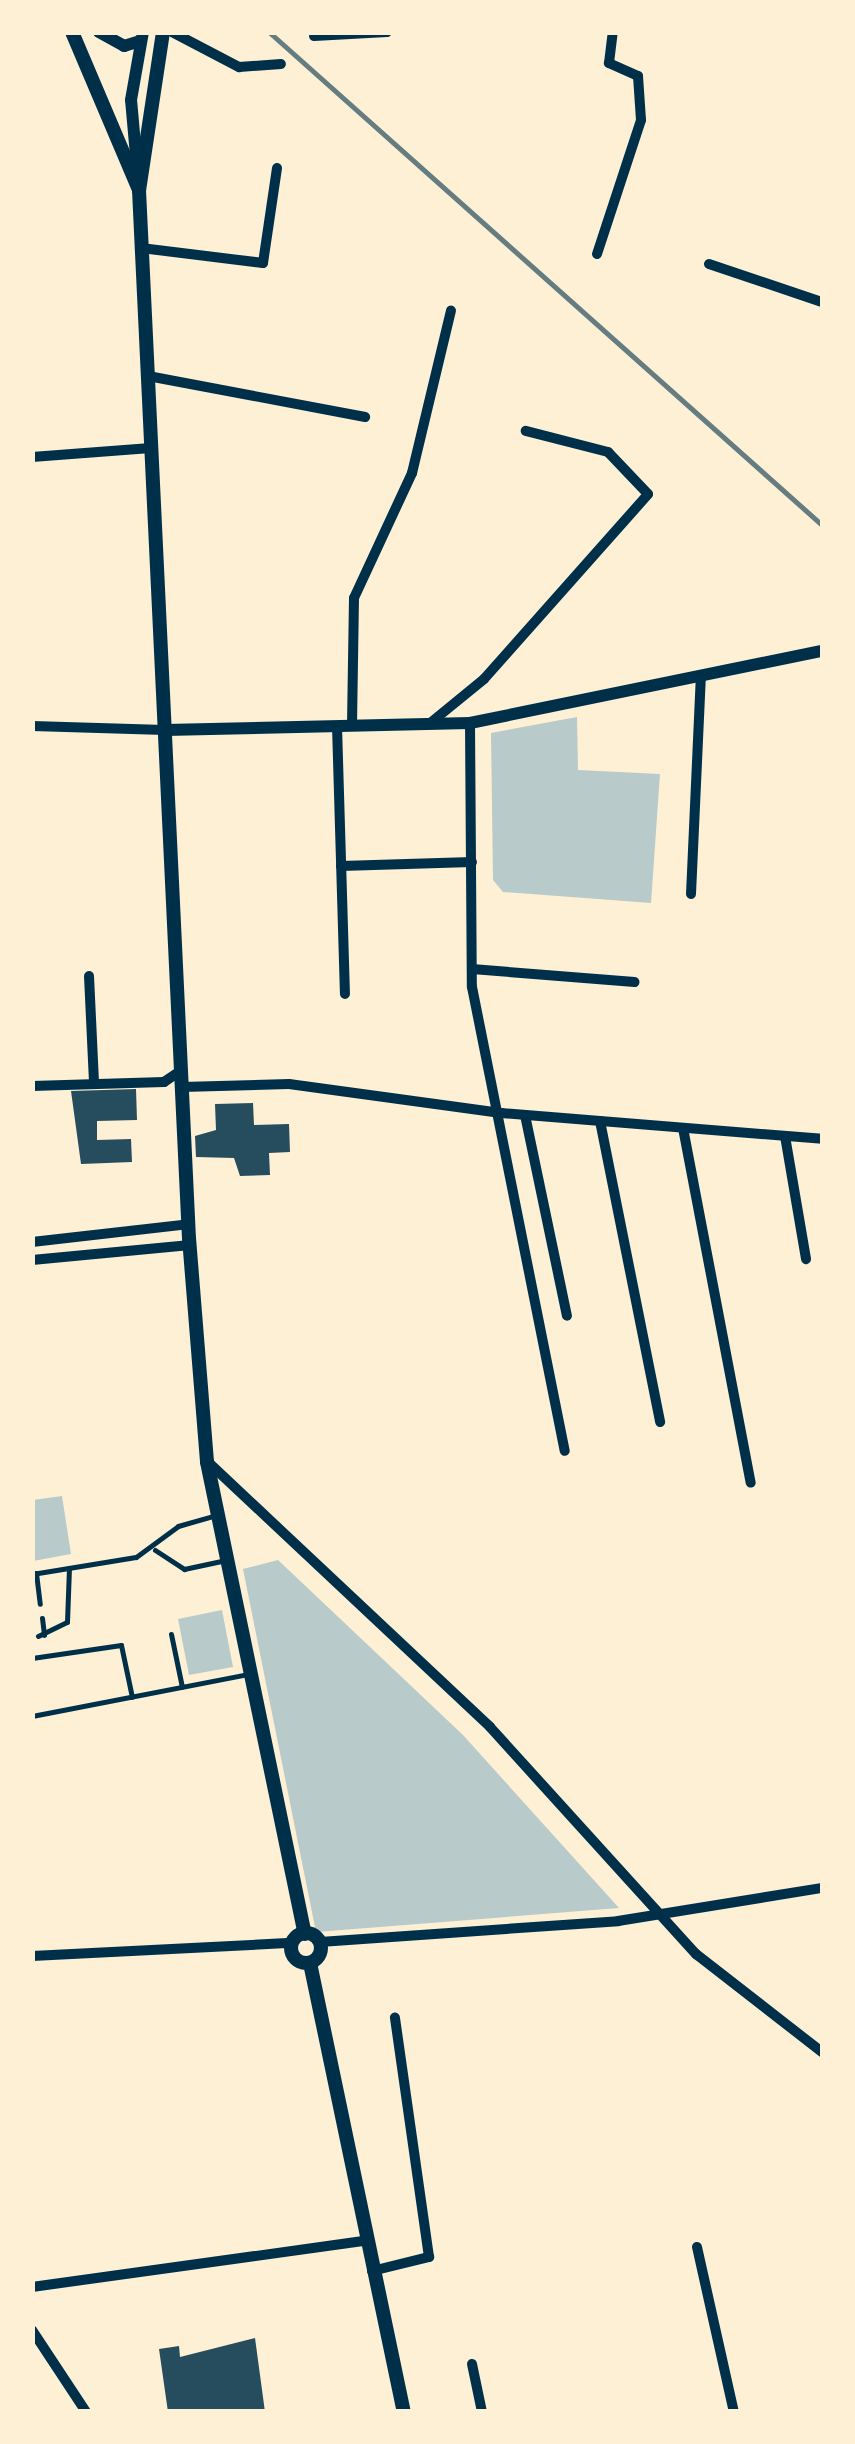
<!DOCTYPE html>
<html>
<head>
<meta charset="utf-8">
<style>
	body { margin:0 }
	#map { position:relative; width:855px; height:2444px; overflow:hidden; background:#fdf0d5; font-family:Rubik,sans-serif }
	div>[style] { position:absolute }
	.green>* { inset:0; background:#b9caca }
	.building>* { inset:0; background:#264d5e }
	.service>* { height:5px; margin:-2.5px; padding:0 2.5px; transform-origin:2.5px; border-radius:2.5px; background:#003049 }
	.minor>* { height:10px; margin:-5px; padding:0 5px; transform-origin:5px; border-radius:5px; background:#003049 }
	.tertiary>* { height:12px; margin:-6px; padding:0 6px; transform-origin:6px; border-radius:6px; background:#003049 }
	.secondary>* { height:14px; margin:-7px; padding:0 7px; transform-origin:7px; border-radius:7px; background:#003049 }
	.secondary>.ring { margin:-7px; padding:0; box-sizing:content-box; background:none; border:14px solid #003049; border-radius:50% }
	.rail>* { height:5px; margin:-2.5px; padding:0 2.5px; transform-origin:2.5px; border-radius:2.5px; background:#657d81 }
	span { translate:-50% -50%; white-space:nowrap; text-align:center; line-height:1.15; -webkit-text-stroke:9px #fdf0d5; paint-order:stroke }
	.frame { position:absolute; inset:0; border:35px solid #fdf0d5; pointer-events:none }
</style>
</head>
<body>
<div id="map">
	<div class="green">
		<i style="clip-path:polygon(577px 717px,578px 770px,660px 774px,651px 903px,503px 892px,493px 880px,491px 733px)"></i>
		<i style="clip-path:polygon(62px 1496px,71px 1554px,33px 1561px,33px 1500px)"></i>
		<i style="clip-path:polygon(278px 1560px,463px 1735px,619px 1908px,316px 1932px,243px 1569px)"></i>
		<i style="clip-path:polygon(222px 1610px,233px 1667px,189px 1675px,178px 1619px)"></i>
	</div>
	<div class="building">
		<i style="clip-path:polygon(136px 1089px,137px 1120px,97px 1121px,97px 1140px,131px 1139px,132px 1162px,81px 1164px,71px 1091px)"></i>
		<i style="clip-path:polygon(253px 1103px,254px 1125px,289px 1124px,290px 1152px,269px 1153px,270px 1175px,240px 1176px,234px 1158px,196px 1157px,195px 1136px,216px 1130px,215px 1104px)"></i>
		<i style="clip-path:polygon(255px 2338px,265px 2412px,168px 2412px,159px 2349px,179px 2346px,180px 2357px)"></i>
	</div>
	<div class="service">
		<i style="left:155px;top:1550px;width:35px;rotate:33deg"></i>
		<i style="left:184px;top:1569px;width:43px;rotate:-12.1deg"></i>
		<i style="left:36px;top:1573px;width:31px;rotate:83deg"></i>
		<i style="left:32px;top:1574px;width:105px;rotate:-9.3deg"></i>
		<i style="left:136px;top:1557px;width:52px;rotate:-36.4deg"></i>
		<i style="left:178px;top:1526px;width:37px;rotate:-16deg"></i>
		<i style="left:42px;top:1618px;width:17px;rotate:83deg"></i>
		<i style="left:171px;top:1634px;width:54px;rotate:78.3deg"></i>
		<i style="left:38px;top:1636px;width:32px;rotate:-26deg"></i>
		<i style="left:67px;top:1622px;width:54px;rotate:-87.9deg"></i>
		<i style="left:32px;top:1658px;width:90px;rotate:-8.3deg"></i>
		<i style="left:121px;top:1645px;width:53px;rotate:78.1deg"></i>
		<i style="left:32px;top:1716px;width:221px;rotate:-11deg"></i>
	</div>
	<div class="minor">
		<i style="left:172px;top:32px;width:76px;rotate:27.6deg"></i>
		<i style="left:239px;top:67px;width:42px;rotate:-4.1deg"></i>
		<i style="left:314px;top:36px;width:73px;rotate:-3.1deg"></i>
		<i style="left:141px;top:248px;width:123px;rotate:7deg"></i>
		<i style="left:263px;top:263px;width:96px;rotate:-81.6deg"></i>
		<i style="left:597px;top:254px;width:141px;rotate:-71.8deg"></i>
		<i style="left:641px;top:120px;width:44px;rotate:-93.9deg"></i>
		<i style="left:638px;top:76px;width:32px;rotate:-156deg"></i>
		<i style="left:609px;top:63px;width:31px;rotate:-83deg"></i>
		<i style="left:709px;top:264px;width:119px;rotate:18.6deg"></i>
		<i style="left:148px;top:376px;width:221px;rotate:10.7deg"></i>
		<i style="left:32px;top:457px;width:119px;rotate:-4.3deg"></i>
		<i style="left:470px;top:723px;width:264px;rotate:89.6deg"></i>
		<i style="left:472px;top:987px;width:473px;rotate:78.7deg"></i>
		<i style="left:429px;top:724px;width:71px;rotate:-39.3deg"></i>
		<i style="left:484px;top:679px;width:247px;rotate:-48.4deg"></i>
		<i style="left:648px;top:494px;width:58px;rotate:-133.6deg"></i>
		<i style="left:608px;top:452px;width:85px;rotate:-165.6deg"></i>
		<i style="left:352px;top:725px;width:127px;rotate:-89.1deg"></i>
		<i style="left:354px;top:598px;width:138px;rotate:-65.1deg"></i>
		<i style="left:412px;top:473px;width:167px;rotate:-76.5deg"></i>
		<i style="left:32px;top:726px;width:133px;rotate:1.7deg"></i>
		<i style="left:337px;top:726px;width:268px;rotate:88.3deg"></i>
		<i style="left:341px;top:866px;width:131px;rotate:-1.7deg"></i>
		<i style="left:691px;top:894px;width:218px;rotate:-87.4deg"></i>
		<i style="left:472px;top:969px;width:163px;rotate:4.6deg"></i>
		<i style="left:89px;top:976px;width:108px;rotate:87.3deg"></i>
		<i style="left:32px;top:1086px;width:132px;rotate:-1.7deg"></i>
		<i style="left:164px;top:1082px;width:22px;rotate:-34deg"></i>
		<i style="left:182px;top:1087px;width:107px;rotate:-1.6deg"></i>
		<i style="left:289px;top:1084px;width:214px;rotate:7.8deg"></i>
		<i style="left:501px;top:1113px;width:322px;rotate:4.6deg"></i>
		<i style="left:525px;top:1115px;width:205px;rotate:78.2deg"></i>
		<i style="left:600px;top:1121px;width:307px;rotate:78.7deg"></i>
		<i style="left:683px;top:1128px;width:361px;rotate:79.2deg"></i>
		<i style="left:785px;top:1136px;width:125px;rotate:80.3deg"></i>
		<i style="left:32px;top:1242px;width:158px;rotate:-6.5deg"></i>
		<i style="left:32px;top:1260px;width:159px;rotate:-5.4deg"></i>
		<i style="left:208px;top:1462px;width:387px;rotate:43.2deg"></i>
		<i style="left:490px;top:1727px;width:307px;rotate:47.8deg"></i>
		<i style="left:696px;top:1954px;width:160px;rotate:37.9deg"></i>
		<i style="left:320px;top:1942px;width:299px;rotate:-4deg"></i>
		<i style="left:618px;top:1921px;width:207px;rotate:-9.2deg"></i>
		<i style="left:32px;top:1956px;width:260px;rotate:-2.9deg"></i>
		<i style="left:697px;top:2247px;width:169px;rotate:77.4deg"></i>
		<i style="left:372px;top:2271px;width:59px;rotate:-13.8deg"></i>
		<i style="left:429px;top:2257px;width:242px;rotate:-98.1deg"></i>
		<i style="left:32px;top:2287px;width:336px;rotate:-7.9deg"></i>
		<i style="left:32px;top:2330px;width:98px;rotate:56.6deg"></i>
		<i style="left:472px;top:2364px;width:49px;rotate:78.2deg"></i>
	</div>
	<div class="tertiary">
		<i style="left:99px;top:32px;width:29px;rotate:29deg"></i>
		<i style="left:124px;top:46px;width:17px;rotate:-17deg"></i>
		<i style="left:138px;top:178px;width:78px;rotate:-95.1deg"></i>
		<i style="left:131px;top:100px;width:69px;rotate:-80deg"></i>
		<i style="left:165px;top:730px;width:305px;rotate:-1.3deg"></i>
		<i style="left:470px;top:723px;width:359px;rotate:-11.6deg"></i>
	</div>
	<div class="secondary">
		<i style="left:72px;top:32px;width:172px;rotate:67deg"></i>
		<i style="left:163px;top:32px;width:160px;rotate:98.6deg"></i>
		<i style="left:139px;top:190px;width:1049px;rotate:87.27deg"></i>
		<i style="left:189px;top:1238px;width:225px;rotate:85.4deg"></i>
		<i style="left:207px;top:1462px;width:482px;rotate:78.3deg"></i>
		<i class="ring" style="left:291px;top:1933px;width:16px;height:16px"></i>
		<i style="left:310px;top:1963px;width:459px;rotate:78.2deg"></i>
	</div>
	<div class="rail">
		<i style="left:269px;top:32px;width:741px;rotate:41.72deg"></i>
	</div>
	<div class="frame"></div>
</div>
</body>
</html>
